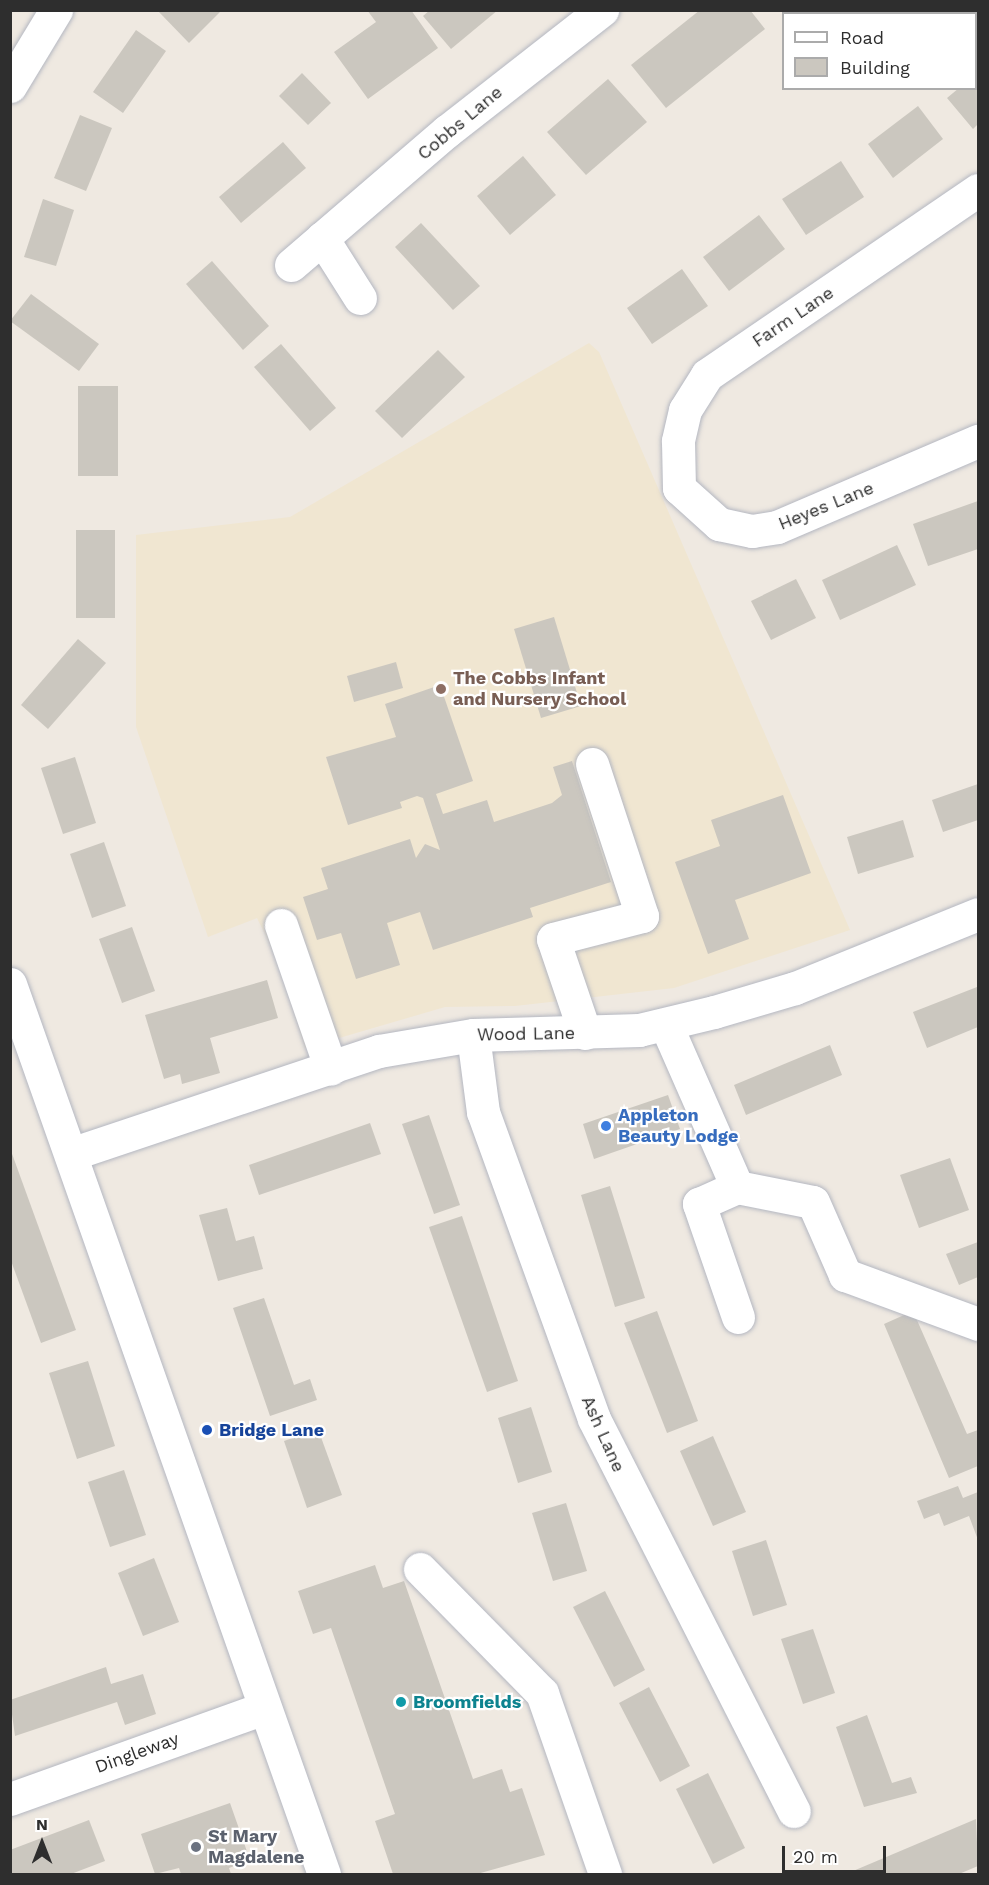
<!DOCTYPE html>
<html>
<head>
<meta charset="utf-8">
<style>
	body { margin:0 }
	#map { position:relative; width:989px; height:1885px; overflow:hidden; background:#efe9e1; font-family:"Work Sans",sans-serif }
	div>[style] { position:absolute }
	.education>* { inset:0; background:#f0e6d1 }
	.building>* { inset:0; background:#cbc7bf }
	.roads { filter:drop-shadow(0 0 2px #b4b7c1) drop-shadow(0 0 2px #b4b7c1) }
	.minor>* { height:33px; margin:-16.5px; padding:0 16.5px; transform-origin:16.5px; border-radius:16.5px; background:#fff }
	.dots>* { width:16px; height:16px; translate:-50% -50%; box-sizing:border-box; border:3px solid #fff; border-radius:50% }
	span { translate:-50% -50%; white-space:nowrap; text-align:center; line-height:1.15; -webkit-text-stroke:4.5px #fff; paint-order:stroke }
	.street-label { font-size:18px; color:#2e2e2e }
	.education-label { font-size:18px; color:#785e54; font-weight:700 }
	.left { translate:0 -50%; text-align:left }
	.shop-label { font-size:18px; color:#366cbe; font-weight:700 }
	.transit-label { font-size:18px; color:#164399; font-weight:700 }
	.culture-label { font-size:18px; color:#0d838f; font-weight:700 }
	.worship-label { font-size:18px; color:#5b616d; font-weight:700 }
	.frame { position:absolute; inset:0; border:12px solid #2e2e2e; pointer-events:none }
	.legend { position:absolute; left:782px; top:12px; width:195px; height:78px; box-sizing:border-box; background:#fff; border:2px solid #ababab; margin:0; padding:8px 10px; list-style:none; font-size:18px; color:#2e2e2e }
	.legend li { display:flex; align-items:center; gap:12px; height:30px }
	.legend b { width:30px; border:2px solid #ababab }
	.north { position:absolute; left:12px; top:1813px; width:60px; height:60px; -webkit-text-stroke:4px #fff; paint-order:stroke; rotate:0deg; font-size:16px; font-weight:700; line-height:24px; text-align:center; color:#2e2e2e }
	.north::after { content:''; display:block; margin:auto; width:21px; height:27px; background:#2e2e2e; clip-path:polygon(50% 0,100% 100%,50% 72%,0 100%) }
	.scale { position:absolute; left:782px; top:1846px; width:104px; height:27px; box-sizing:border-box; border:3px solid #2e2e2e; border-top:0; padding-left:8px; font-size:18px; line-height:21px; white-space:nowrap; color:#2e2e2e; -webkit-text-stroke:4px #fff; paint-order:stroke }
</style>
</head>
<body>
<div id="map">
	<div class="education">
		<i style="clip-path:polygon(589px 343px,599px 352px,850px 930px,674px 988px,515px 1006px,445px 1007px,305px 1048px,277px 959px,257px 918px,208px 937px,136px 727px,136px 535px,290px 517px)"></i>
	</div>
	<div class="building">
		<i style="clip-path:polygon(157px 10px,222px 10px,189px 43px)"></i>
		<i style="clip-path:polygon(367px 10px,411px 10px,438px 48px,368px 99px,334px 52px,376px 22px)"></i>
		<i style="clip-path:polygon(430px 10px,498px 10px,451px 49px,423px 16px)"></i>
		<i style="clip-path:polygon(700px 10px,750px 10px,765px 29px,666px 108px,631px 65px)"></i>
		<i style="clip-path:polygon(136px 30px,166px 51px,123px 113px,93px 92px)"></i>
		<i style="clip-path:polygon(978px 72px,978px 124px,973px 129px,947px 98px,959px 88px,976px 88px)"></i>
		<i style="clip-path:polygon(302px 73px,331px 103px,308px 125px,279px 96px)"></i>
		<i style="clip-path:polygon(608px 79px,647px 122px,586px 175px,547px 132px)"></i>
		<i style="clip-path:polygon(918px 106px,943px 139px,893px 178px,868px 144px)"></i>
		<i style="clip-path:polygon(80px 115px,112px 128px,86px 191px,54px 178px)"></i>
		<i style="clip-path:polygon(283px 142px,306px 168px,241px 223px,219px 197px)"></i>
		<i style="clip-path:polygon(523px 156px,556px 195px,510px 235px,477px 196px)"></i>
		<i style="clip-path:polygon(841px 161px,864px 197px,806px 235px,782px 199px)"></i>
		<i style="clip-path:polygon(43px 199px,74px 210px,56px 266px,24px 257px)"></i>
		<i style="clip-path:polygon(759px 215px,785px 249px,729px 291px,703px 257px)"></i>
		<i style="clip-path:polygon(421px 223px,480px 286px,453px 310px,395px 247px)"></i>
		<i style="clip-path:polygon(212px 261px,269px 326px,243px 350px,186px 284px)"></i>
		<i style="clip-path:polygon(682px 269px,708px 306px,652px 344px,627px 308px)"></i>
		<i style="clip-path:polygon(31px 294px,99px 344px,79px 371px,10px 321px)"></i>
		<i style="clip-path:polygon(281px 344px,336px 408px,310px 431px,254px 367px)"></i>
		<i style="clip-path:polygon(438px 350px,465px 377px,402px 438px,375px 411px)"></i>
		<i style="clip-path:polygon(78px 386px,118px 386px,118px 476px,78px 476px)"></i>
		<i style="clip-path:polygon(978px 501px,978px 549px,928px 566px,913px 524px)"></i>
		<i style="clip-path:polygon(76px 530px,115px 530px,115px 618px,76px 618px)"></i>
		<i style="clip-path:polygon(897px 545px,916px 585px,840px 620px,822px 580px)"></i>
		<i style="clip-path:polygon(796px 579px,816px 618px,771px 640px,751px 601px)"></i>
		<i style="clip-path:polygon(554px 617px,581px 706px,541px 718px,514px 629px)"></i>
		<i style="clip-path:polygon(78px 639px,106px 663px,48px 729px,21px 705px)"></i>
		<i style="clip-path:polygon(396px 662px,403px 688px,354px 702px,347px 676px)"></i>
		<i style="clip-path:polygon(440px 685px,473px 781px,436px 794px,443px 814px,487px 800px,494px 822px,552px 803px,562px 795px,553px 767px,572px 761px,611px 882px,530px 908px,533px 917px,433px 950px,420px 912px,387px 923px,400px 965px,356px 979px,341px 933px,317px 940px,303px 897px,328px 889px,321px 868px,410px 839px,416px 858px,425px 844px,440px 850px,423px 798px,417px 796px,400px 802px,402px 808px,348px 825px,326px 757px,396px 737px,385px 704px)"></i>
		<i style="clip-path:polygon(75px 757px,96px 823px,63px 834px,41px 768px)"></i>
		<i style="clip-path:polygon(978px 784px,978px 820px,943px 832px,932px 800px)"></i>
		<i style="clip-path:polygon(783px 795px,811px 873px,735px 900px,749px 939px,708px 954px,675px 862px,720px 846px,711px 820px)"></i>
		<i style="clip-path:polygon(903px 820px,914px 857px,858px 874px,847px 837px)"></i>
		<i style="clip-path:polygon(104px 842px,126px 906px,92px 918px,70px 854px)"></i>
		<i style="clip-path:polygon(132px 927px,155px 991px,122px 1003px,99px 939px)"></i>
		<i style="clip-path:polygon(267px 980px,278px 1018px,210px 1038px,220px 1073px,182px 1084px,180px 1074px,164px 1079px,145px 1015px)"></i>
		<i style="clip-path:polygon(977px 987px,978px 1027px,927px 1048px,913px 1012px)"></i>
		<i style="clip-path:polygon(830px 1045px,842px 1075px,746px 1115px,734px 1085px)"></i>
		<i style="clip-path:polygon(668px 1095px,680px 1129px,594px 1159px,583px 1124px)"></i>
		<i style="clip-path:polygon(429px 1115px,460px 1205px,434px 1214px,402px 1124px)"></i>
		<i style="clip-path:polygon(370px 1123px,381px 1154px,259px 1195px,249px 1165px)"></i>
		<i style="clip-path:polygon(11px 1151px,76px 1330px,41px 1343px,10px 1258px)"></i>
		<i style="clip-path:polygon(950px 1158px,969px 1210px,919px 1228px,900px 1175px)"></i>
		<i style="clip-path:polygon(610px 1186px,645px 1298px,615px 1307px,581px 1195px)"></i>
		<i style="clip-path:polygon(227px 1208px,236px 1241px,254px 1236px,263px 1269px,218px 1281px,199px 1215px)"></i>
		<i style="clip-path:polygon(462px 1216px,518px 1381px,487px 1392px,429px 1227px)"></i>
		<i style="clip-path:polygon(978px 1242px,978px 1277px,959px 1285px,946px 1254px)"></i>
		<i style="clip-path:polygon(264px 1298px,294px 1385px,310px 1379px,317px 1400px,270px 1416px,233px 1308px)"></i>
		<i style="clip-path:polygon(657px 1311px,698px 1421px,667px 1433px,624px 1323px)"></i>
		<i style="clip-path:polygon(913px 1311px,967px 1434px,978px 1430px,978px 1466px,949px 1478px,884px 1324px)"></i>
		<i style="clip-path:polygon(88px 1361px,115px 1446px,77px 1459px,49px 1373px)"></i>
		<i style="clip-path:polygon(531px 1407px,552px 1472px,518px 1483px,498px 1418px)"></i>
		<i style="clip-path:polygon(318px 1429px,342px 1495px,307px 1508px,284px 1441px)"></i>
		<i style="clip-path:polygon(713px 1436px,746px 1512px,713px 1526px,680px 1451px)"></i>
		<i style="clip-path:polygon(124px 1470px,146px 1535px,110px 1547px,88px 1482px)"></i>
		<i style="clip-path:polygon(958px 1486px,963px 1498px,978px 1492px,978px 1540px,969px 1516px,944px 1526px,939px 1513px,924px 1519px,917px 1501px)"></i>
		<i style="clip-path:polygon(566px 1503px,587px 1571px,553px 1581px,532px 1513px)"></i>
		<i style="clip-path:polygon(766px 1540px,787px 1605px,753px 1616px,732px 1551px)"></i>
		<i style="clip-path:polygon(154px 1558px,179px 1622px,143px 1636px,118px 1573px)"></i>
		<i style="clip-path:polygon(375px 1565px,383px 1588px,404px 1581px,473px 1779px,502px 1769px,510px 1792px,522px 1788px,545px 1855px,477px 1874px,393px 1874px,375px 1821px,395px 1814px,331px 1628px,313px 1634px,298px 1591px)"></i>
		<i style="clip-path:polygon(605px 1591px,645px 1670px,614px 1687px,573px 1607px)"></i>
		<i style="clip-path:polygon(813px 1629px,835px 1693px,803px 1704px,781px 1639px)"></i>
		<i style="clip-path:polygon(106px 1667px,111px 1684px,143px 1674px,156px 1714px,125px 1725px,117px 1702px,15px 1736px,10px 1700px)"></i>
		<i style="clip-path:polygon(649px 1687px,690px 1766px,660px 1782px,619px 1703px)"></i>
		<i style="clip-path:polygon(867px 1715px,892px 1783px,911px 1777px,917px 1793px,864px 1807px,836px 1727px)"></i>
		<i style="clip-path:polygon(708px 1773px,745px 1848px,713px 1864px,676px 1789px)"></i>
		<i style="clip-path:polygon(230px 1803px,250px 1860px,229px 1868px,231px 1874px,181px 1874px,179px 1868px,155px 1874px,141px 1834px)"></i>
		<i style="clip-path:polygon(976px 1819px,978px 1866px,959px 1874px,846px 1874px)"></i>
		<i style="clip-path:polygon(89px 1820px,105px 1861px,71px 1874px,10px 1874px,10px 1850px)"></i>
	</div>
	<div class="roads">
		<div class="minor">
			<i style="left:10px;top:86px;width:89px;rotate:-58.8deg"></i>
			<i style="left:978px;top:190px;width:328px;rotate:145.7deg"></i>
			<i style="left:707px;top:375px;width:41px;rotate:122.2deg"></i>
			<i style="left:685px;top:410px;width:32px;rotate:103deg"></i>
			<i style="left:678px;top:441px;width:47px;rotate:88.8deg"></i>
			<i style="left:679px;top:488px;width:54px;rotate:42deg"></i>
			<i style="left:719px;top:524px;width:34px;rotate:12deg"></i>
			<i style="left:752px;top:531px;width:25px;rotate:-9deg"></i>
			<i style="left:777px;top:527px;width:219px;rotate:-23.2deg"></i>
			<i style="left:322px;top:238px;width:71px;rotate:57.7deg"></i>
			<i style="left:291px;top:265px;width:206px;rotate:-40.7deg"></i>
			<i style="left:447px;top:131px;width:197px;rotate:-38deg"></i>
			<i style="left:281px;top:925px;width:152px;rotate:70.9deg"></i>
			<i style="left:10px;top:984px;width:944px;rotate:70.57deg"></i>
			<i style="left:666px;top:1025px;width:177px;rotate:66.3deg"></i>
			<i style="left:585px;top:1033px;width:99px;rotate:-108.8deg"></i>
			<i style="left:553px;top:939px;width:92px;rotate:-14.5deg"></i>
			<i style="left:642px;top:916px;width:160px;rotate:-108.2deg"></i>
			<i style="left:473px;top:1035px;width:78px;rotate:82.6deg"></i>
			<i style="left:483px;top:1112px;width:326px;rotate:70.1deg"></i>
			<i style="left:594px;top:1419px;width:440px;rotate:63deg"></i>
			<i style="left:71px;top:1154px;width:325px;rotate:-18.5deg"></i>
			<i style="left:379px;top:1051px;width:95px;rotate:-9.7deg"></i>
			<i style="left:473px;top:1035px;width:166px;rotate:-1.7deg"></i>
			<i style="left:639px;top:1030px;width:77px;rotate:-13.5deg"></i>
			<i style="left:714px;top:1012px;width:84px;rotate:-16.5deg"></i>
			<i style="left:795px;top:988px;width:197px;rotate:-22deg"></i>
			<i style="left:738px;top:1317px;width:120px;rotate:-109deg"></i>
			<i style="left:699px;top:1204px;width:42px;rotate:-24.1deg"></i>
			<i style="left:737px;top:1187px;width:77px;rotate:11.2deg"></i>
			<i style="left:813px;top:1202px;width:80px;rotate:66.3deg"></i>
			<i style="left:845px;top:1275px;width:142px;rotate:20.2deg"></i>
			<i style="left:420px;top:1569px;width:174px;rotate:45.5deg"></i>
			<i style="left:542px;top:1693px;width:192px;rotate:70.8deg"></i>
			<i style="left:10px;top:1799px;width:270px;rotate:-19.7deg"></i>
		</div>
	</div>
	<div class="dots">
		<i style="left:441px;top:689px;background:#8d6e63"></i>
		<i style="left:606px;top:1126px;background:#3f7fe0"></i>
		<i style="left:207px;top:1430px;background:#1a4fb4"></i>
		<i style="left:401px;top:1702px;background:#0f9aa8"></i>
		<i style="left:196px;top:1847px;background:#6b7280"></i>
	</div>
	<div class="street-label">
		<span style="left:460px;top:123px;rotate:-40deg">Cobbs Lane</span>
		<span style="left:793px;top:317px;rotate:-34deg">Farm Lane</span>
		<span style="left:826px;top:506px;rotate:-22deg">Heyes Lane</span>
		<span style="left:526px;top:1034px;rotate:-1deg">Wood Lane</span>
		<span style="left:603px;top:1434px;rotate:66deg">Ash Lane</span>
		<span style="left:137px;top:1753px;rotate:-20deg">Dingleway</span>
	</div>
	<div class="education-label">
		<span class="left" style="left:453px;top:689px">The Cobbs Infant<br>and Nursery School</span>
	</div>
	<div class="shop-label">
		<span class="left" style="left:618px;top:1126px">Appleton<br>Beauty Lodge</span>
	</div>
	<div class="transit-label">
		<span class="left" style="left:219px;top:1430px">Bridge Lane</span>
	</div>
	<div class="culture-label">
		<span class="left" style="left:413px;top:1702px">Broomfields</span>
	</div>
	<div class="worship-label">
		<span class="left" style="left:208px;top:1847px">St Mary<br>Magdalene</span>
	</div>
	<div class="frame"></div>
	<ul class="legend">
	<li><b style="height:8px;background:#fff"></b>Road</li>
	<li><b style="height:16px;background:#cbc7bf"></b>Building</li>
	</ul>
	<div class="north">N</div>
	<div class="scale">20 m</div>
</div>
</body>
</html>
